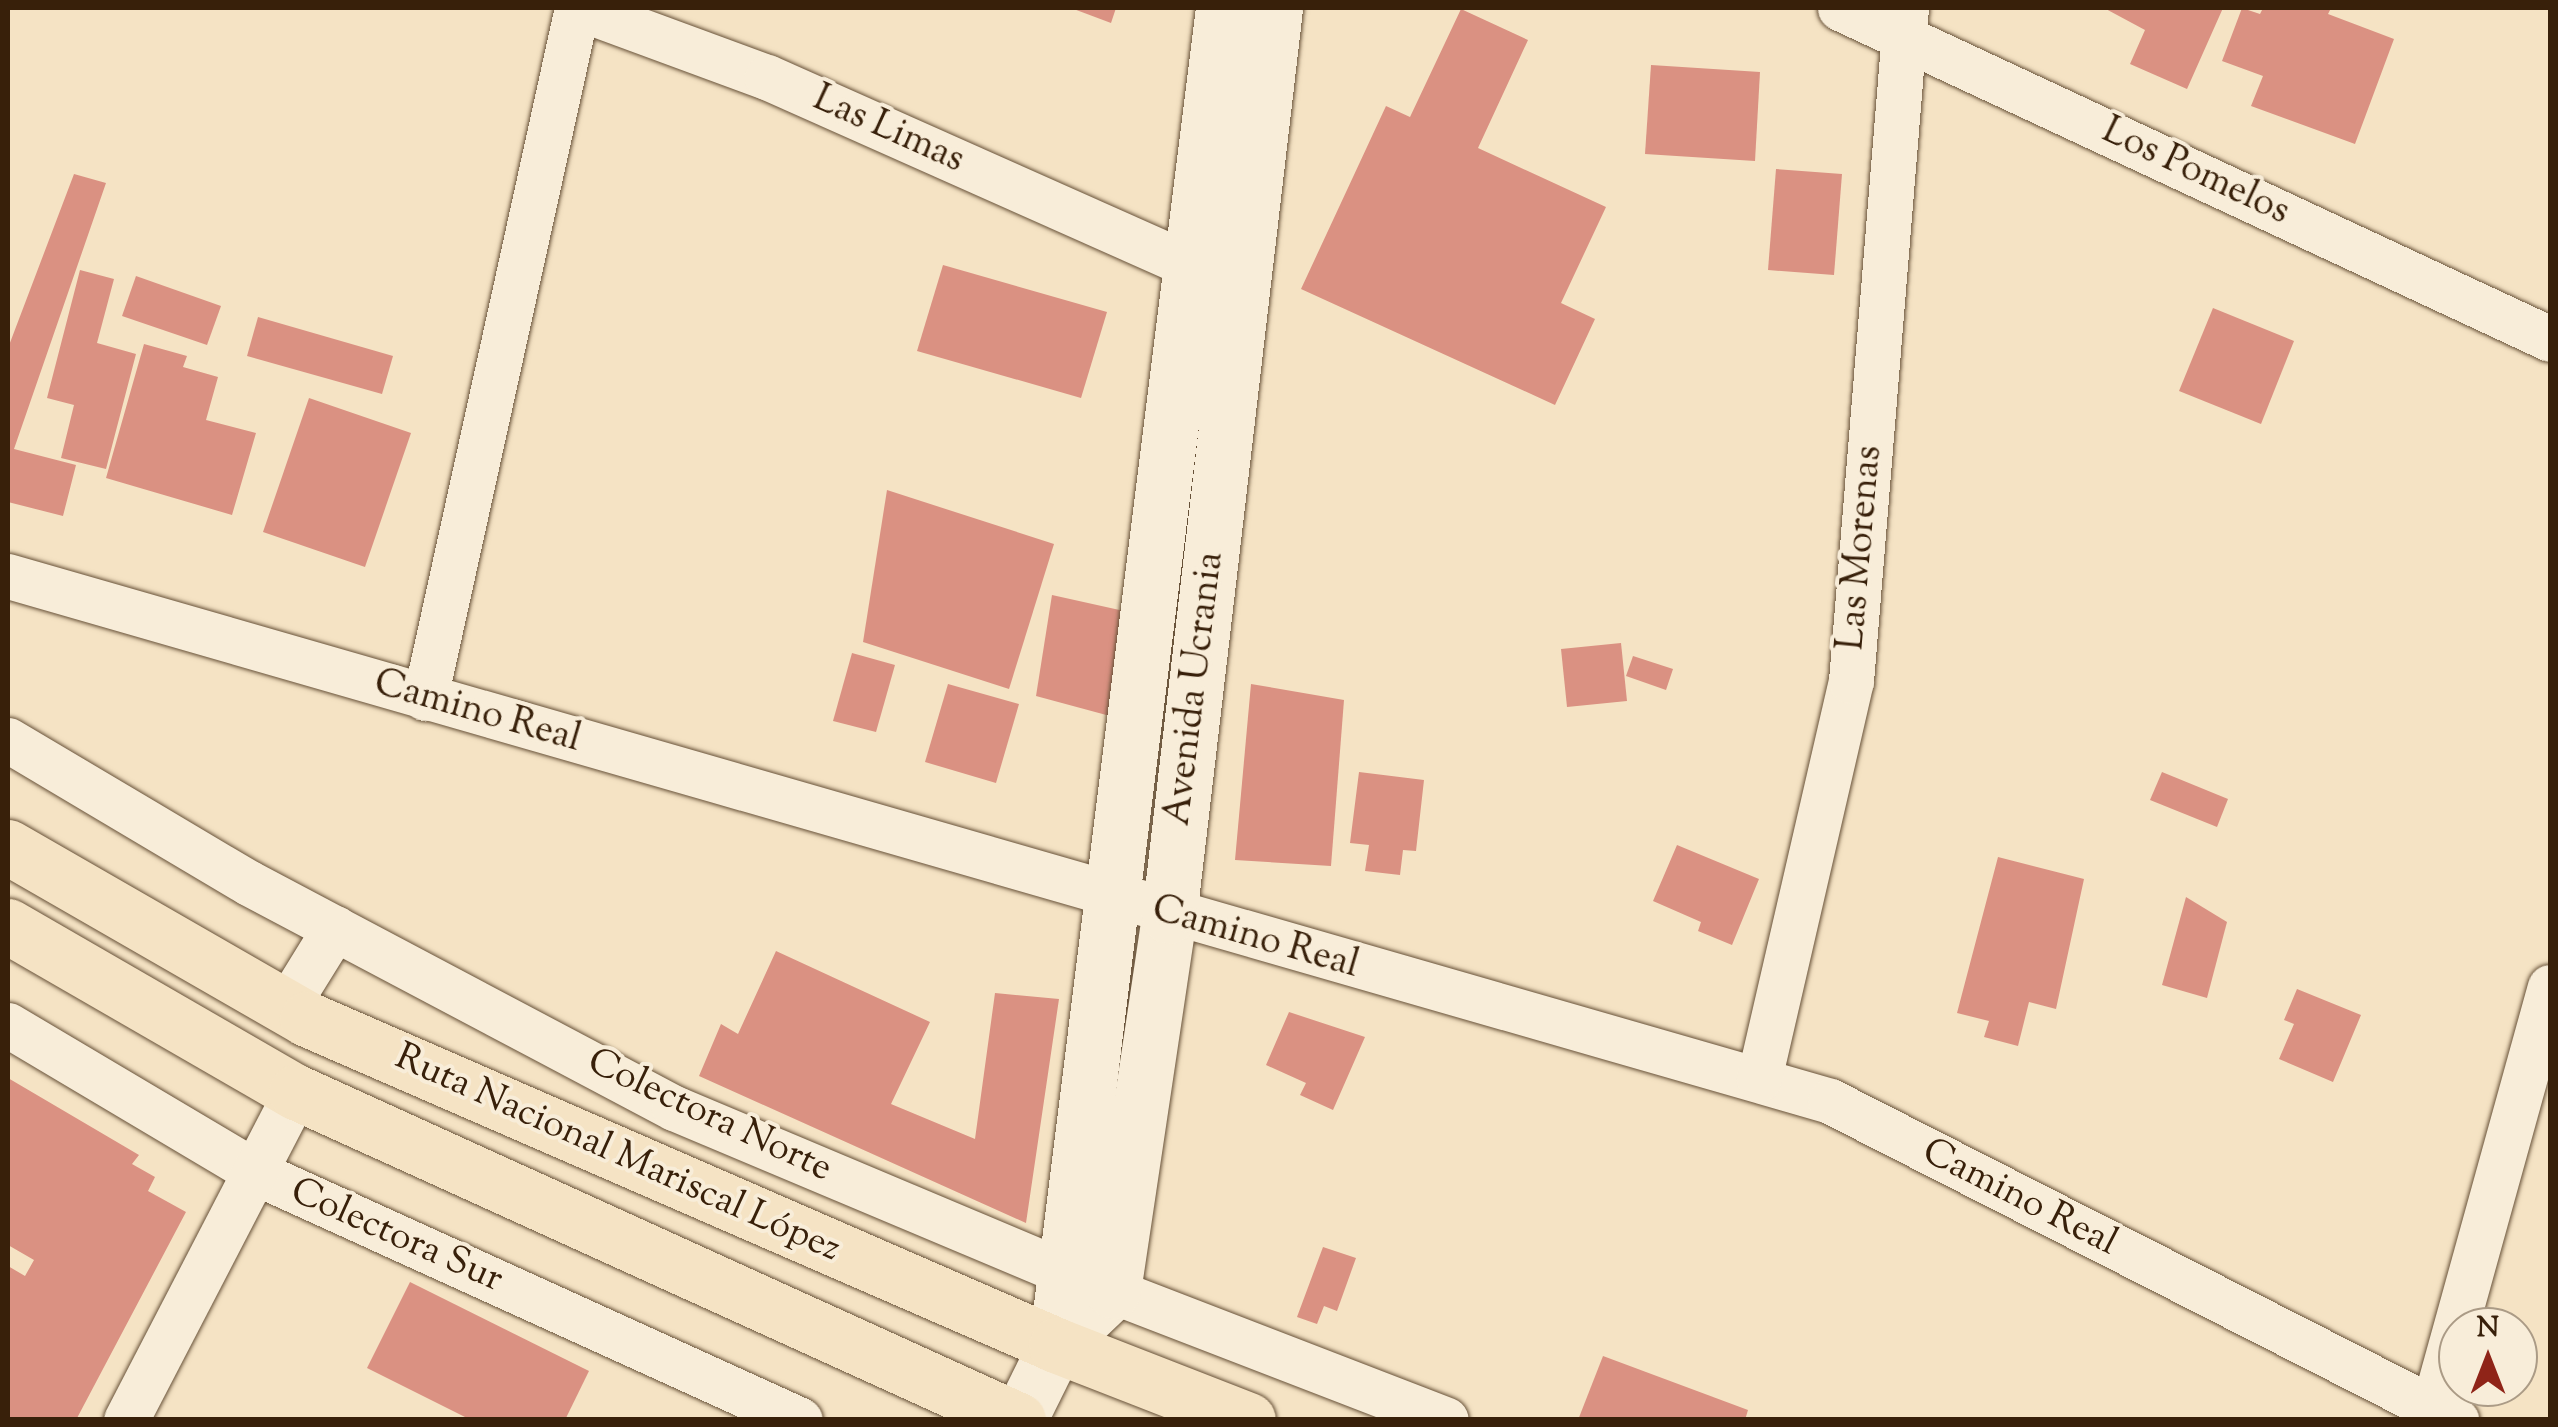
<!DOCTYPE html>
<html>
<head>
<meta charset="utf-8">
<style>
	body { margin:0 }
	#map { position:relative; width:2558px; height:1427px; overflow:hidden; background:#f5e3c4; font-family:"Sorts Mill Goudy",serif }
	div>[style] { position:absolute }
	.building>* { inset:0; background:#da9182 }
	.roads { filter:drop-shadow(0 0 2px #675138) drop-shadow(0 0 2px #675138) }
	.street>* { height:45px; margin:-22.5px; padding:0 22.5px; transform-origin:22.5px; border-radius:22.5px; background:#f8edd9 }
	.secondary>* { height:55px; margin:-27.5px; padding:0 27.5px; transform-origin:27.5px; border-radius:27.5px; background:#f8edd9 }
	.highway>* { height:55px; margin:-27.5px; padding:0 27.5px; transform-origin:27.5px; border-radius:27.5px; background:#f5e3c4 }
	span { translate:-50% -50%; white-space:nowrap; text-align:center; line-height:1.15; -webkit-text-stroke:8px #f8edd9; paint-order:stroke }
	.street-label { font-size:38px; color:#38200a }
	.frame { position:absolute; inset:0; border:10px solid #38200a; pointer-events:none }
	.north { position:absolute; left:2438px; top:1307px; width:100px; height:100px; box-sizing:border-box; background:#f8edd9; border:2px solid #ab9b86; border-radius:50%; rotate:0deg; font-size:28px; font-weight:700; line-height:40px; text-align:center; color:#38200a }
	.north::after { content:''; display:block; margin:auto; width:35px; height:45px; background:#8f2418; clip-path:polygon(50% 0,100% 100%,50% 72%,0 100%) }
</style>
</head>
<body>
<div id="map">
	<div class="building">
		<i style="clip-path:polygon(1071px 8px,1116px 8px,1111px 23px)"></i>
		<i style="clip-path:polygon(2104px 8px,2223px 8px,2187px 89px,2130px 64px,2145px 30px)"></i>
		<i style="clip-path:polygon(2242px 8px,2260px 14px,2263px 8px,2331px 8px,2328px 14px,2394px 39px,2355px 144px,2251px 106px,2263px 76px,2222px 61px)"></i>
		<i style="clip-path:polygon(1461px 9px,1528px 40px,1478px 148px,1606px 207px,1561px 303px,1595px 319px,1555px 405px,1301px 289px,1386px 106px,1410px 117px)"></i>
		<i style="clip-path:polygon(1651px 65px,1760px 72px,1755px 161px,1645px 154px)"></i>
		<i style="clip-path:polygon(1776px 169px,1842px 174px,1834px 275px,1768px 270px)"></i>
		<i style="clip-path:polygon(74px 174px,106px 183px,14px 449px,76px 465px,63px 516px,8px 502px,8px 348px)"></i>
		<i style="clip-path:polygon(943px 265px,1107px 312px,1081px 398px,917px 351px)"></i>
		<i style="clip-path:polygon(80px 270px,114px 279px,97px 343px,136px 354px,106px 469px,61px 458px,74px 405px,47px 398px)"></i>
		<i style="clip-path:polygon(136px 276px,221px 306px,207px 345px,122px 316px)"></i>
		<i style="clip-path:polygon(2213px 308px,2294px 341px,2261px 424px,2179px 391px)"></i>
		<i style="clip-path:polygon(258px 317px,393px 356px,382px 394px,247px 356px)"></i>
		<i style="clip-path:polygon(144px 344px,187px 356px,183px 367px,218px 377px,206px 420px,256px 433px,232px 515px,106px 478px)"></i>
		<i style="clip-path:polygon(309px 398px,411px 433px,365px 567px,263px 532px)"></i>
		<i style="clip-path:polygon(887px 490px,1054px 544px,1009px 689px,863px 642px)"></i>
		<i style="clip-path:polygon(1052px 595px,1124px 611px,1110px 716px,1036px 696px)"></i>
		<i style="clip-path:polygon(1621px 643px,1627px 701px,1567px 707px,1561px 649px)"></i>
		<i style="clip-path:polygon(852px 653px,895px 665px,876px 732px,833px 721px)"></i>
		<i style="clip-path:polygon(1633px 656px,1673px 669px,1666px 690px,1626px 676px)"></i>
		<i style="clip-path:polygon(948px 684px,1019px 704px,996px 783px,925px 762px)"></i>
		<i style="clip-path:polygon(1251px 684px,1344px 700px,1331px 866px,1235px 860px)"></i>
		<i style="clip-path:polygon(1359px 772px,1424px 780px,1416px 851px,1403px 850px,1400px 875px,1365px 871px,1369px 845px,1350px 843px)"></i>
		<i style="clip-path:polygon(2162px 772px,2228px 799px,2217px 827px,2150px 800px)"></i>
		<i style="clip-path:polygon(1677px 845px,1759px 879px,1732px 945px,1698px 931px,1701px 922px,1653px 901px)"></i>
		<i style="clip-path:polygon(1998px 857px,2084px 879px,2056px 1009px,2029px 1002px,2018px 1046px,1984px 1037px,1989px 1021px,1957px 1013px)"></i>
		<i style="clip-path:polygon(2186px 897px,2227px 922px,2207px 998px,2162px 985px)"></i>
		<i style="clip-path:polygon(776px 951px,930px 1022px,891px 1104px,975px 1139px,995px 993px,1059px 999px,1026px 1223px,699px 1076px,721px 1024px,738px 1034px)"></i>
		<i style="clip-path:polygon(2297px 989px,2361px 1015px,2333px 1082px,2279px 1059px,2294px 1024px,2284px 1020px)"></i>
		<i style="clip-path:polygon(1289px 1012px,1365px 1037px,1333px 1110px,1300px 1095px,1306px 1083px,1266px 1065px)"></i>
		<i style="clip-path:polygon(8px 1078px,139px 1155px,132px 1164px,155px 1177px,148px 1191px,186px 1212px,76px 1420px,8px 1420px,8px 1266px,25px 1276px,34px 1260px,8px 1245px)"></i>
		<i style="clip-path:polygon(1323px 1247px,1356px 1258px,1337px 1311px,1324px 1306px,1317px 1324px,1297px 1317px)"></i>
		<i style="clip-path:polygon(410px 1282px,589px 1371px,565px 1420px,471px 1420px,367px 1368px)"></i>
		<i style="clip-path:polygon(1603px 1356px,1748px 1410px,1745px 1420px,1578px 1420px)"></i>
	</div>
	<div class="roads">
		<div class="street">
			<i style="left:579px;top:8px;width:200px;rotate:20.2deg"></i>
			<i style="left:767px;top:77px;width:464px;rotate:24deg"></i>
			<i style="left:1840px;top:8px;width:783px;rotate:24.99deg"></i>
			<i style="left:8px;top:576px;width:1896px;rotate:16.07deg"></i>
			<i style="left:1830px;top:1101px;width:703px;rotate:27deg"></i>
			<i style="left:425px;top:698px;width:707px;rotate:-77.58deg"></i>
			<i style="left:8px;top:740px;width:280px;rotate:30.7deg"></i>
			<i style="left:249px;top:883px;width:481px;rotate:27.9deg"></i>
			<i style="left:674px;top:1108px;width:425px;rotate:22.8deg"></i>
			<i style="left:1066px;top:1273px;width:407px;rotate:21.1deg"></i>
			<i style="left:286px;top:1007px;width:93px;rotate:-58.2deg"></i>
			<i style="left:8px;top:1025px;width:292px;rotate:30.7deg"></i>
			<i style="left:259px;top:1174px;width:594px;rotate:24.45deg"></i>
			<i style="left:1759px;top:1079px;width:408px;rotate:-77deg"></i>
			<i style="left:1851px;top:681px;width:675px;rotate:-85.33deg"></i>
			<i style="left:2432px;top:1412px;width:441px;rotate:-74.5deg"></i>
			<i style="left:126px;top:1420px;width:369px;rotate:-62.6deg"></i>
		</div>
		<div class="secondary">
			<i style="left:1056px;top:1345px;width:79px;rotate:-43.5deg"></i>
			<i style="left:1113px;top:1291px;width:379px;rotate:-81.5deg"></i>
			<i style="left:1169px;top:916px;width:914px;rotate:-83.34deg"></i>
			<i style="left:1019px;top:1420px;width:84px;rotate:-63.7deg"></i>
			<i style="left:1056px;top:1345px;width:1347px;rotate:-82.88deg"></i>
		</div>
		<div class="highway">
			<i style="left:8px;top:847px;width:345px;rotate:29.9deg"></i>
			<i style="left:307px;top:1019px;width:817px;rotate:23.52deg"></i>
			<i style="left:1056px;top:1345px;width:206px;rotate:21.3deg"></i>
			<i style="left:8px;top:926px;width:332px;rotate:30deg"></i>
			<i style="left:296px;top:1092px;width:793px;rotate:24.43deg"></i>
		</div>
	</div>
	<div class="street-label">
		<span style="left:888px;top:131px;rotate:24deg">Las Limas</span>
		<span style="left:2195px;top:173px;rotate:25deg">Los Pomelos</span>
		<span style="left:1862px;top:548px;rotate:-85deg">Las Morenas</span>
		<span style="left:1196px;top:689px;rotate:-83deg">Avenida Ucrania</span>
		<span style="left:477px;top:713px;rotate:16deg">Camino Real</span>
		<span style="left:1255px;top:939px;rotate:16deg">Camino Real</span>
		<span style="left:709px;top:1117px;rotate:25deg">Colectora Norte</span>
		<span style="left:617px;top:1155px;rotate:24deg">Ruta Nacional Mariscal López</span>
		<span style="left:2019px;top:1199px;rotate:27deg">Camino Real</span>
		<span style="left:396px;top:1237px;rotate:24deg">Colectora Sur</span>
	</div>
	<div class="frame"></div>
	<div class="north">N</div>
</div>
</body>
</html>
